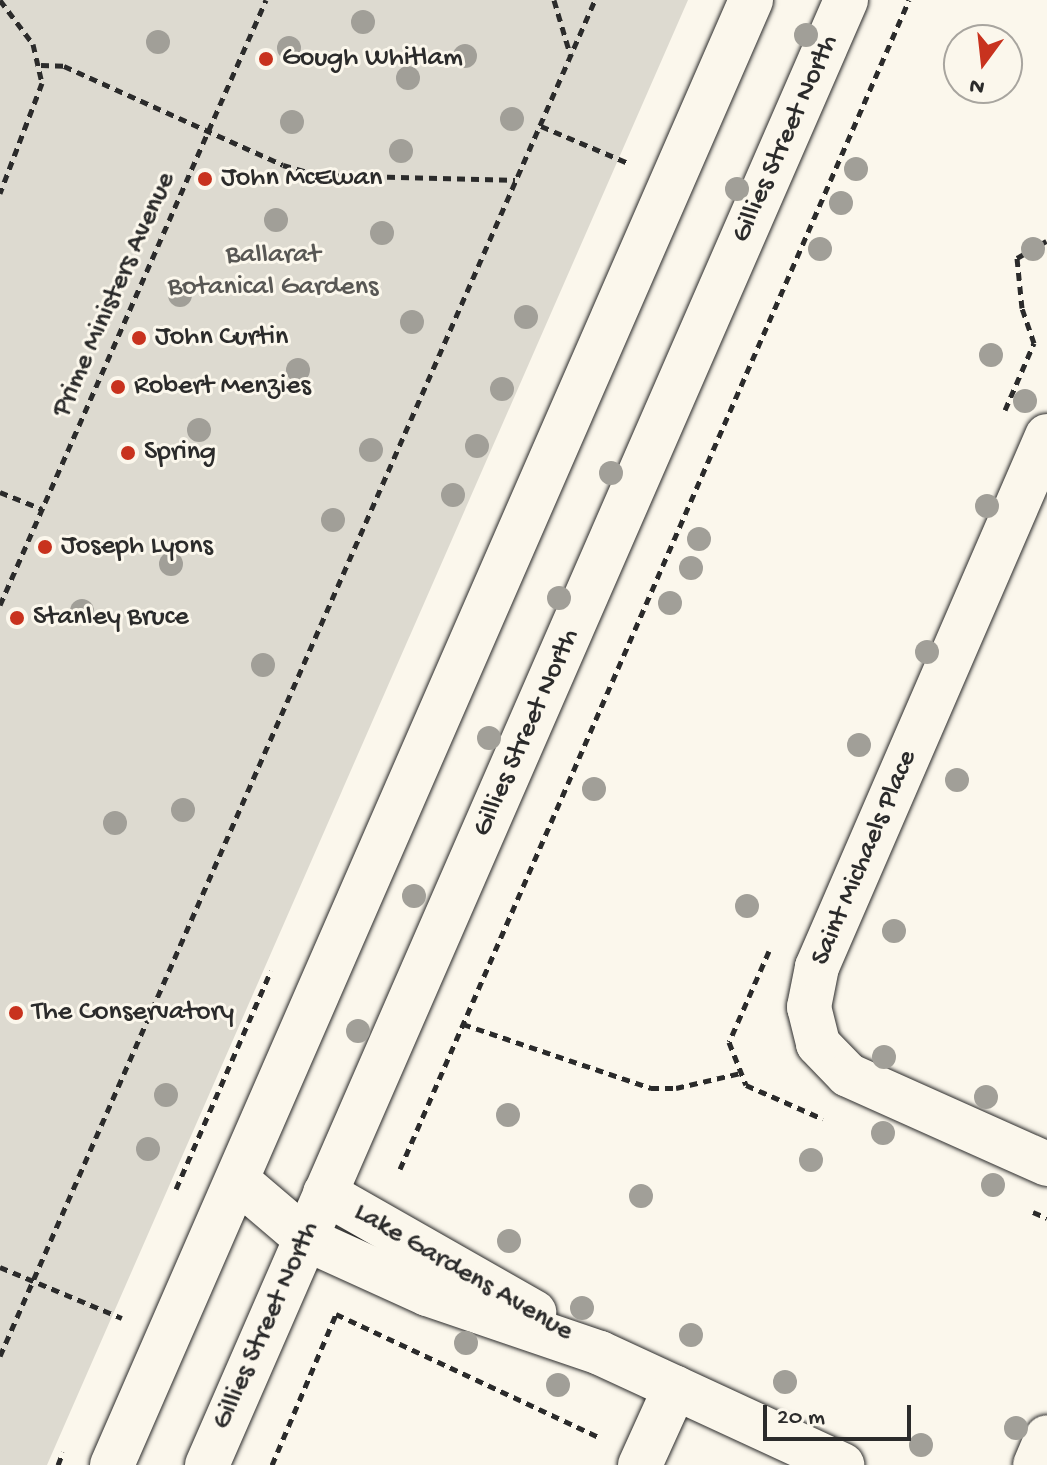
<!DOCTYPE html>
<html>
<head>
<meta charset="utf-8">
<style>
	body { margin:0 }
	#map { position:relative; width:1047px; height:1465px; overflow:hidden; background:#fbf7ec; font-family:"Gochi Hand",sans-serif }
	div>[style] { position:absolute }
	.green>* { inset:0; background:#dddad0 }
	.path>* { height:5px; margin-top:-2.5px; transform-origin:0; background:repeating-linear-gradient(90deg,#2b2b2b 0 8px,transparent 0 14px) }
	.roads { filter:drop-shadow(0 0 2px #2b2b2b) drop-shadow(0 0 2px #2b2b2b) }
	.street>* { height:44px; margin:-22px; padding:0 22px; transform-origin:22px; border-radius:22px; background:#fbf7ec }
	.secondary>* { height:44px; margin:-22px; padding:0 22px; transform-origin:22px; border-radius:22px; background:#fbf7ec }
	.trees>* { width:24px; height:24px; margin:-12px; border-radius:50%; background:#a19f98 }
	.dots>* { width:22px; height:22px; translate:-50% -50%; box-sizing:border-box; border:4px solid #fbf7ec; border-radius:50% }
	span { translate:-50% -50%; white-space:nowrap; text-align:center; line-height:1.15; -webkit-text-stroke:6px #fbf7ec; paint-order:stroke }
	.poi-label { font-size:28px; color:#2b2b2b }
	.left { translate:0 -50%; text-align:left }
	.street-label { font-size:28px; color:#2b2b2b }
	.park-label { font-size:28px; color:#585754 }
	.north { position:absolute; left:943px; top:24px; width:80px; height:80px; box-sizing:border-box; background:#fbf7ec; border:2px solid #a8a59f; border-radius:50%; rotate:195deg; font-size:22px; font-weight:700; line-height:32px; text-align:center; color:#2b2b2b }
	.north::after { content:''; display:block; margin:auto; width:28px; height:36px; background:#c8321e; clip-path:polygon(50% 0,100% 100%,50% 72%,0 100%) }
	.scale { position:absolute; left:763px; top:1405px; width:148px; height:36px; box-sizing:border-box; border:4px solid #2b2b2b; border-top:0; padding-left:10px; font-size:24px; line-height:28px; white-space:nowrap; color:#2b2b2b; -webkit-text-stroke:6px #fbf7ec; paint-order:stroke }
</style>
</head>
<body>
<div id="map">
	<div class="green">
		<i style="clip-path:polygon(0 0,688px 0,47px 1465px,0 1465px)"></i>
	</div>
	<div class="path">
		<i style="left:0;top:0;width:55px;rotate:53.1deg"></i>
		<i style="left:33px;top:44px;width:40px;rotate:77deg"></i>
		<i style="left:42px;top:83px;width:118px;rotate:110.9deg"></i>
		<i style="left:554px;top:0;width:59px;rotate:73.4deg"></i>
		<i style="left:41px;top:65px;width:23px;rotate:2deg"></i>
		<i style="left:64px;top:66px;width:240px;rotate:24.3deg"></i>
		<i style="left:283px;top:165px;width:35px;rotate:16deg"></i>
		<i style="left:317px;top:175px;width:198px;rotate:1.4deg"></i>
		<i style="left:541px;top:126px;width:95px;rotate:23deg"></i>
		<i style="left:1005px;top:410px;width:73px;rotate:-66.6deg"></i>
		<i style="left:1034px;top:343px;width:37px;rotate:-109deg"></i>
		<i style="left:1022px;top:308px;width:50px;rotate:-95.7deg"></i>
		<i style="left:1017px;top:258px;width:34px;rotate:-30deg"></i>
		<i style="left:0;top:492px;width:45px;rotate:22deg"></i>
		<i style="left:0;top:605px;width:661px;rotate:-66.27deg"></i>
		<i style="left:769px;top:951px;width:99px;rotate:113.7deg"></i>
		<i style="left:729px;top:1042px;width:46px;rotate:68.4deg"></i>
		<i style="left:746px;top:1085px;width:84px;rotate:23.8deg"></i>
		<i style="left:463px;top:1024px;width:199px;rotate:18.8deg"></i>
		<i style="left:651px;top:1088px;width:25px"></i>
		<i style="left:676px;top:1088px;width:67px;rotate:-13deg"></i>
		<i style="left:400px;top:1169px;width:1275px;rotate:-66.47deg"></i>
		<i style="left:176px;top:1189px;width:238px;rotate:-66.5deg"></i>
		<i style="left:1033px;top:1212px;width:15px;rotate:23deg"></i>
		<i style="left:0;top:1267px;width:132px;rotate:22.7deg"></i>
		<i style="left:0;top:1356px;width:1481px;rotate:-66.31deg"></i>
		<i style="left:58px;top:1465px;width:14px;rotate:-69deg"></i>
		<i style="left:272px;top:1465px;width:164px;rotate:-67deg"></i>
		<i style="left:336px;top:1314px;width:290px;rotate:25.1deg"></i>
	</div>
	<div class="roads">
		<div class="street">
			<i style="left:1047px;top:436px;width:579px;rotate:113.42deg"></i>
			<i style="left:817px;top:967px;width:41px;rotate:101.3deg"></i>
			<i style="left:809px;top:1007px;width:38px;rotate:76deg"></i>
			<i style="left:818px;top:1044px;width:43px;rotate:45.9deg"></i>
			<i style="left:848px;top:1075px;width:218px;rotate:24.1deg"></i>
			<i style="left:325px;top:1193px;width:241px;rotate:29.7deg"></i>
			<i style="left:306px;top:1239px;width:133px;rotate:24.4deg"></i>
			<i style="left:427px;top:1294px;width:183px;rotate:18.8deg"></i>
			<i style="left:600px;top:1353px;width:267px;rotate:24.8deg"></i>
			<i style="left:640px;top:1465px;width:85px;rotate:-65.6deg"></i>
			<i style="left:1035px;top:1465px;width:30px;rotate:-67deg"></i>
		</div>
		<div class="secondary">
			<i style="left:237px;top:1180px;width:91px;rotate:40.5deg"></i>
			<i style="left:112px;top:1465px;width:1598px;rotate:-66.43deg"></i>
			<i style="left:207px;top:1465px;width:1598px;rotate:-66.43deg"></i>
		</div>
	</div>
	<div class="trees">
		<i style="left:363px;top:22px"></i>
		<i style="left:806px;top:35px"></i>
		<i style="left:158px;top:42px"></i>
		<i style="left:289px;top:48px"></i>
		<i style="left:465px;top:56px"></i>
		<i style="left:408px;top:78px"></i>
		<i style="left:512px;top:119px"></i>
		<i style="left:292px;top:122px"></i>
		<i style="left:401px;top:151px"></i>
		<i style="left:856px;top:169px"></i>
		<i style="left:737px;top:189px"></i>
		<i style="left:841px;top:203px"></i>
		<i style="left:276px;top:220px"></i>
		<i style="left:382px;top:233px"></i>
		<i style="left:820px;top:249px"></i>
		<i style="left:1033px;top:249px"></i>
		<i style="left:180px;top:295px"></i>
		<i style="left:526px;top:317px"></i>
		<i style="left:412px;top:322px"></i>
		<i style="left:991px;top:355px"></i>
		<i style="left:298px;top:370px"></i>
		<i style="left:502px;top:389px"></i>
		<i style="left:1025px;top:401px"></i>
		<i style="left:199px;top:430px"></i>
		<i style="left:477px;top:446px"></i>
		<i style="left:371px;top:450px"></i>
		<i style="left:611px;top:473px"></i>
		<i style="left:453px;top:495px"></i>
		<i style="left:987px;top:506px"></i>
		<i style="left:333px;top:520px"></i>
		<i style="left:699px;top:539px"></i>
		<i style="left:171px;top:564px"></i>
		<i style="left:691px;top:568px"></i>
		<i style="left:559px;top:598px"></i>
		<i style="left:670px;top:603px"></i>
		<i style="left:82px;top:611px"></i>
		<i style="left:927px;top:652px"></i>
		<i style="left:263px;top:665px"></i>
		<i style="left:489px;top:738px"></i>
		<i style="left:859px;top:745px"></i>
		<i style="left:957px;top:780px"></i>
		<i style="left:594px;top:789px"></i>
		<i style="left:183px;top:810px"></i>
		<i style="left:115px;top:823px"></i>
		<i style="left:414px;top:896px"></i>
		<i style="left:747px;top:906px"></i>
		<i style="left:894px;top:931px"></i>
		<i style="left:358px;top:1031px"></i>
		<i style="left:884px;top:1057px"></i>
		<i style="left:166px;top:1095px"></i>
		<i style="left:986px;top:1097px"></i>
		<i style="left:508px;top:1115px"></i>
		<i style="left:883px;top:1133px"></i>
		<i style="left:148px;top:1149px"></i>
		<i style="left:811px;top:1160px"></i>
		<i style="left:993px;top:1185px"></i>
		<i style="left:641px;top:1196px"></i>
		<i style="left:509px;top:1241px"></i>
		<i style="left:582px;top:1308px"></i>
		<i style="left:691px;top:1335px"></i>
		<i style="left:466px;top:1343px"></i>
		<i style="left:785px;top:1382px"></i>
		<i style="left:558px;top:1385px"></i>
		<i style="left:1016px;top:1428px"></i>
		<i style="left:921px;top:1445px"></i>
	</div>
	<div class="dots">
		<i style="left:266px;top:59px;background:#c8321e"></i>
		<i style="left:205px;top:179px;background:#c8321e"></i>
		<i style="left:139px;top:338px;background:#c8321e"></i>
		<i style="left:118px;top:387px;background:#c8321e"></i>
		<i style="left:128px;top:453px;background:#c8321e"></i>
		<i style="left:45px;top:547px;background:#c8321e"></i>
		<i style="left:17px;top:618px;background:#c8321e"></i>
		<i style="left:16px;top:1013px;background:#c8321e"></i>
	</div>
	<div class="poi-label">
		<span class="left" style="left:282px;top:59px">Gough Whitlam</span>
		<span class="left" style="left:221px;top:179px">John McEwan</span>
		<span class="left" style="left:155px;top:338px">John Curtin</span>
		<span class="left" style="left:134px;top:387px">Robert Menzies</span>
		<span class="left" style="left:144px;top:453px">Spring</span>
		<span class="left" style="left:61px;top:547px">Joseph Lyons</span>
		<span class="left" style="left:33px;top:618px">Stanley Bruce</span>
		<span class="left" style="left:32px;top:1013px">The Conservatory</span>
	</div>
	<div class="street-label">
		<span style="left:786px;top:139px;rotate:-66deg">Gillies Street North</span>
		<span style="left:115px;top:295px;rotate:-66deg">Prime Ministers Avenue</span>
		<span style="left:527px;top:733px;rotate:-66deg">Gillies Street North</span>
		<span style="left:865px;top:858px;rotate:-67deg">Saint Michaels Place</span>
		<span style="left:463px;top:1273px;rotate:30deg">Lake Gardens Avenue</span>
		<span style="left:267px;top:1326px;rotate:-66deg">Gillies Street North</span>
	</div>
	<div class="park-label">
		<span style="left:273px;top:272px">Ballarat<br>Botanical Gardens</span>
	</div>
	<div class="north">N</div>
	<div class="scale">20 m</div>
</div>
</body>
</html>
